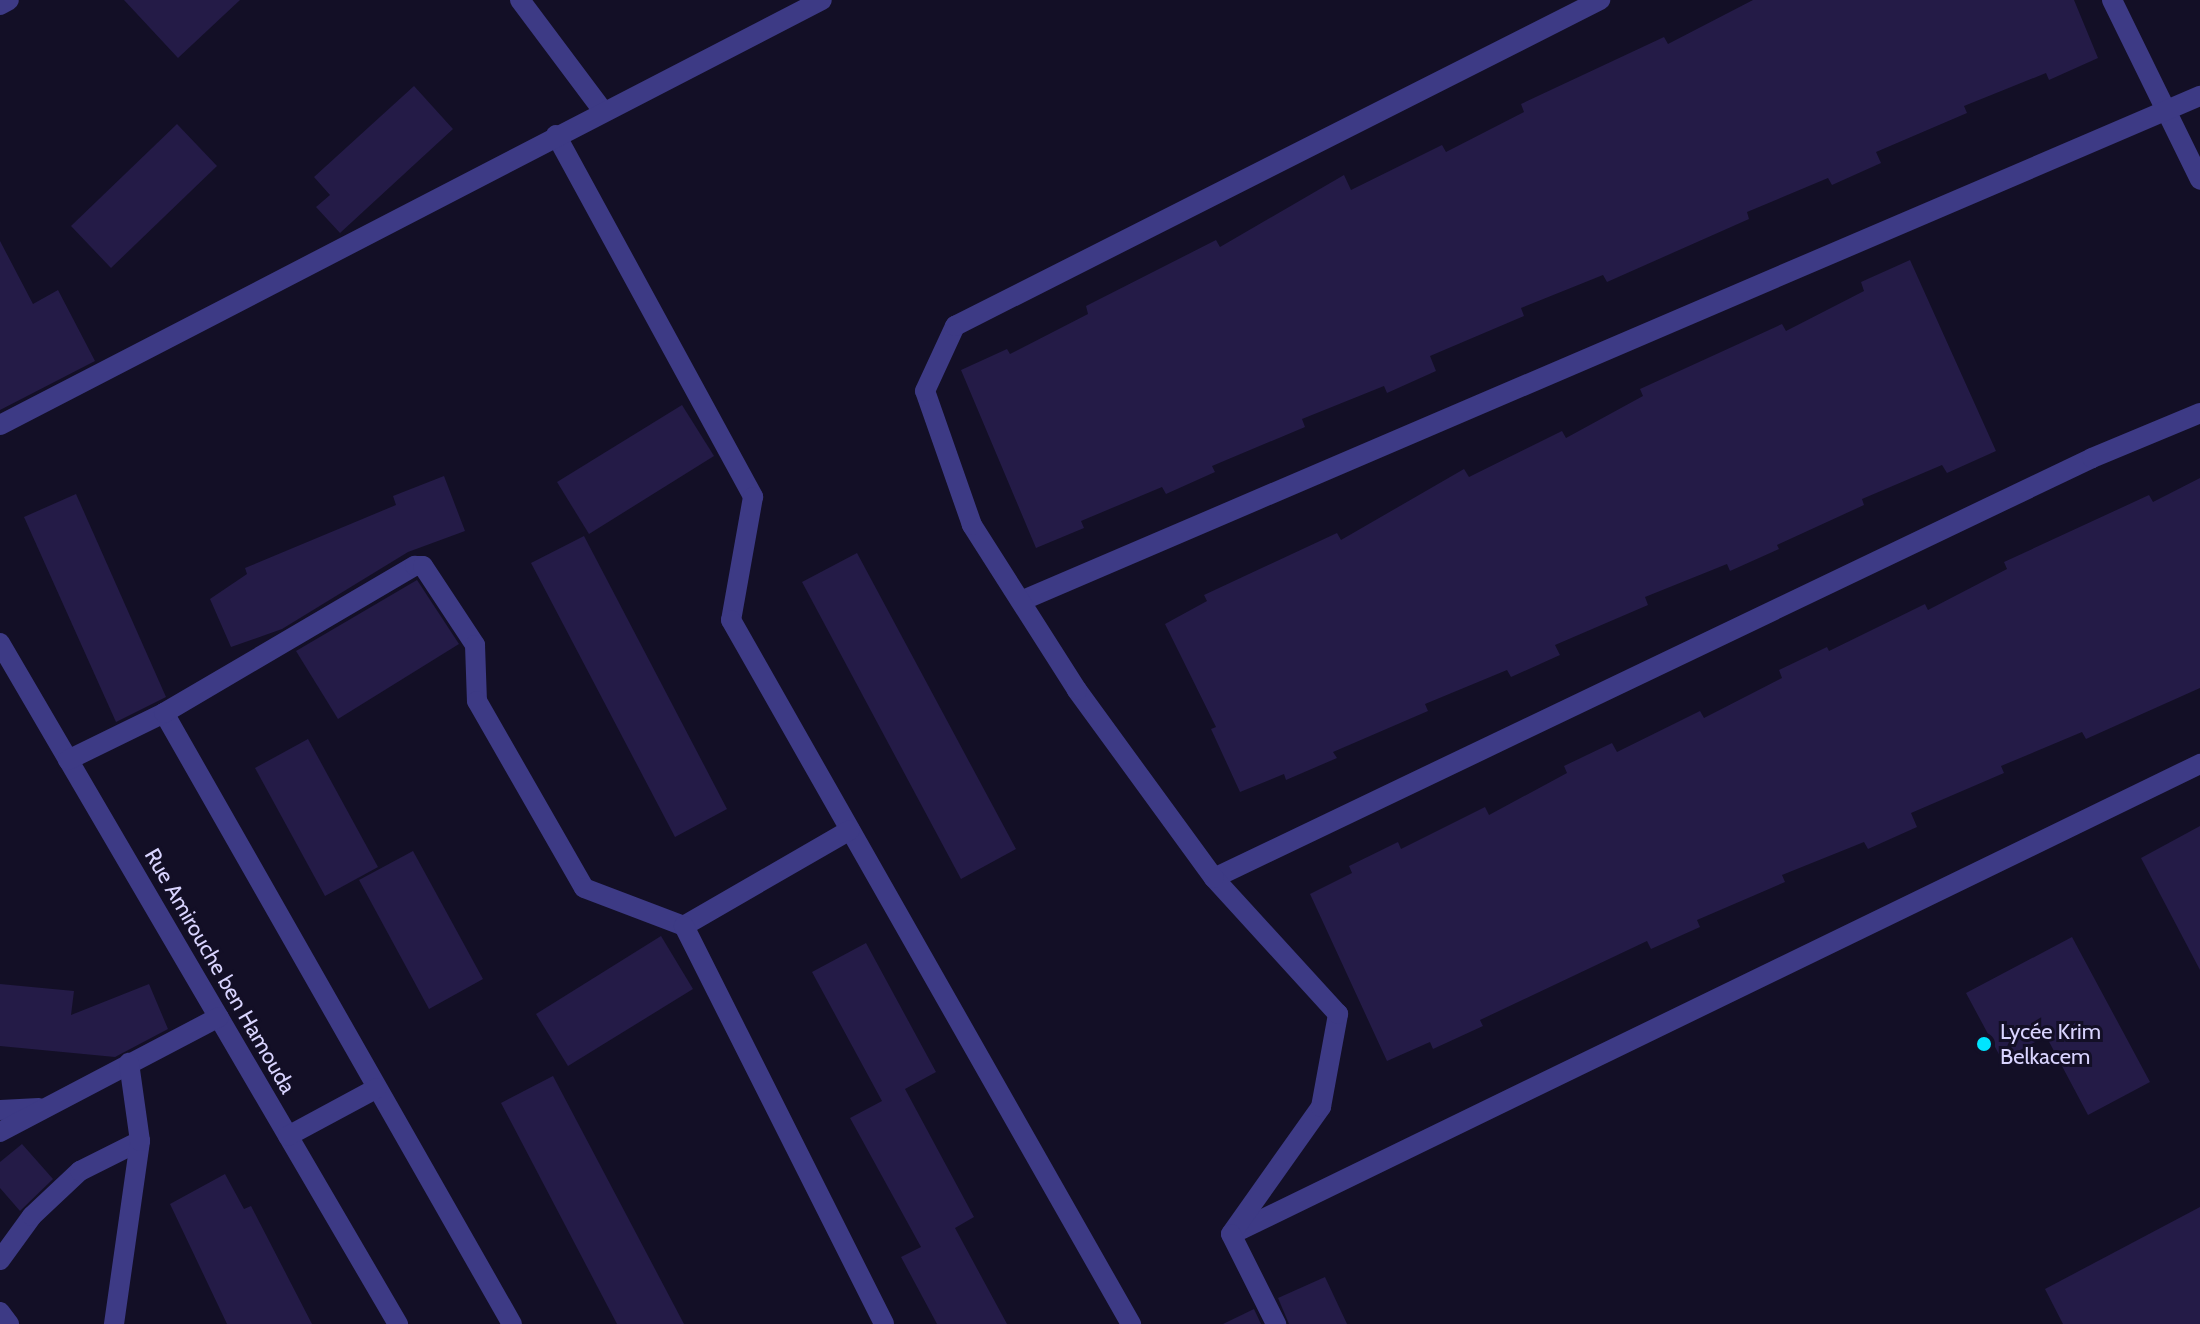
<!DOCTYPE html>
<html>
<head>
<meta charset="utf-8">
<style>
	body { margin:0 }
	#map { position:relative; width:2200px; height:1324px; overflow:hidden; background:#130f26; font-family:Cabin,sans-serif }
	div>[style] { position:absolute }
	.building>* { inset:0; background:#241b47 }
	.minor>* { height:20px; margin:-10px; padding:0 10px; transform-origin:10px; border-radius:10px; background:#3d3a85 }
	.dots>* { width:22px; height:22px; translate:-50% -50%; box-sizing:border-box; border:4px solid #130f26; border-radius:50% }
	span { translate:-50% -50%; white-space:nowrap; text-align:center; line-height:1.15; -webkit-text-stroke:6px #130f26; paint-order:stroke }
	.street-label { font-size:22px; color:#d9d4ff }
	.poi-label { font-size:22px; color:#d9d4ff }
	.left { translate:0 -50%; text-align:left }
</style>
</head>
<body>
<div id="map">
	<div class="building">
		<i style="clip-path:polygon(124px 0,240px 0,178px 58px)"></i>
		<i style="clip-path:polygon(1753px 0,2074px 0,2098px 58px,2049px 80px,2046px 73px,1964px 106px,1967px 113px,1876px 152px,1881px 163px,1832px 185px,1828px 178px,1747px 212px,1749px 219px,1607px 282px,1603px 275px,1521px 308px,1524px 316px,1430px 356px,1436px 371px,1387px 393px,1384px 386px,1302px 419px,1305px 427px,1212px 466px,1215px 472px,1166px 494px,1162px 487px,1081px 521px,1084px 528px,1036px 548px,961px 370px,1007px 349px,1010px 354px,1088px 314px,1086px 306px,1216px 240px,1220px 247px,1344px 175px,1351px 190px,1442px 145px,1446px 152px,1524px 112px,1521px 104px,1664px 37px,1668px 44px)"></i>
		<i style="clip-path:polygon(414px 86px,453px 129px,340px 233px,316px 207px,330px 195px,314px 177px)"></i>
		<i style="clip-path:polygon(177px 124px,217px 166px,111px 268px,71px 226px)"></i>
		<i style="clip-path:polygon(0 241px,33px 304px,58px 290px,95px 361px,0 410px)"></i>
		<i style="clip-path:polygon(1910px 260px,1996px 451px,1947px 473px,1942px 465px,1862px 499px,1864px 505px,1777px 545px,1779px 549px,1730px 571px,1727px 564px,1645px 597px,1648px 605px,1555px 645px,1560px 655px,1511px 677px,1507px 670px,1425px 704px,1428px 711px,1333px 752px,1337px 758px,1286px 780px,1284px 774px,1240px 792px,1211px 729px,1216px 727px,1165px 624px,1207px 601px,1204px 595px,1337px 533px,1341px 540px,1464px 469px,1469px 477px,1562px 431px,1566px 438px,1643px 396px,1640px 389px,1782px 324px,1786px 331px,1864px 291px,1861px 282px)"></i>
		<i style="clip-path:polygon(682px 405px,714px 456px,589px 534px,557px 482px)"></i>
		<i style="clip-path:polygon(444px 476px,465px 531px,408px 552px,282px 629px,231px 647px,210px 599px,247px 574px,245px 568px,396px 505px,393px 496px)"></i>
		<i style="clip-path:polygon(2200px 478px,2200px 688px,2086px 739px,2082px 732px,2001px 766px,2004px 773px,1911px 813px,1917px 827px,1868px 849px,1864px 842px,1782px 875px,1785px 882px,1697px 920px,1700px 927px,1651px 949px,1647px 941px,1480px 1020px,1483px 1026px,1433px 1049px,1430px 1042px,1387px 1061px,1310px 894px,1352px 873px,1349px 866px,1398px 842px,1401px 849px,1485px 807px,1489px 815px,1567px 773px,1564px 766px,1612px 743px,1617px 752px,1700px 711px,1704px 718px,1782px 678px,1779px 670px,1827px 647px,1829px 651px,1925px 604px,1928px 610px,2007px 569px,2004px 562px,2149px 495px,2153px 502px)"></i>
		<i style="clip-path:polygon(76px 494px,166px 697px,116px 722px,24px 517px)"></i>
		<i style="clip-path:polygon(584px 536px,727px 809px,675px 837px,531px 563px)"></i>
		<i style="clip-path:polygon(857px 553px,1016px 849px,961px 879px,802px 582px)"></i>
		<i style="clip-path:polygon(417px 580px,459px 644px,338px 719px,296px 651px)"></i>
		<i style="clip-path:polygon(308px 739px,378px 867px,325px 896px,255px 768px)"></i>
		<i style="clip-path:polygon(2200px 826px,2200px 970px,2141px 858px)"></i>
		<i style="clip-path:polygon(413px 851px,483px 979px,429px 1009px,359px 880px)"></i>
		<i style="clip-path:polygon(661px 936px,693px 989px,568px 1066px,536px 1014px)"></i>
		<i style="clip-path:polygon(2072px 937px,2150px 1082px,2088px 1115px,2046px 1036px,2002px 1060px,1966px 993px)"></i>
		<i style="clip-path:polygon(866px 943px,936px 1072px,905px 1089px,974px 1217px,955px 1228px,1007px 1324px,937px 1324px,901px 1257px,921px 1247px,850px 1118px,882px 1101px,812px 972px)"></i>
		<i style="clip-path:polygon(0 984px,74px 991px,71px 1015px,149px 984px,168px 1029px,115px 1057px,0 1046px)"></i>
		<i style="clip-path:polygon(553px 1076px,684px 1324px,617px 1324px,501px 1103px)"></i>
		<i style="clip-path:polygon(22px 1144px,53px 1179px,20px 1211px,0 1188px,0 1162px)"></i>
		<i style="clip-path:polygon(225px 1174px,244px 1209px,251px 1206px,312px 1324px,227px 1324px,170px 1204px)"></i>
		<i style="clip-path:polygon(2200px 1207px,2200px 1324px,2063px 1324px,2045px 1289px)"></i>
		<i style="clip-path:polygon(1325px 1277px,1347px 1324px,1289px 1324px,1278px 1298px)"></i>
		<i style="clip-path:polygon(1254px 1309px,1261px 1324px,1223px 1324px)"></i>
	</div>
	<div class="minor">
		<i style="left:520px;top:0;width:139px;rotate:53.2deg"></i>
		<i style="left:2112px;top:0;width:200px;rotate:63.9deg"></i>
		<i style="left:0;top:5px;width:10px;rotate:-29deg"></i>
		<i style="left:556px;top:135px;width:412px;rotate:61.4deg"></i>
		<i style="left:753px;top:497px;width:125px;rotate:100.1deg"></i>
		<i style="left:731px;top:620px;width:810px;rotate:60.4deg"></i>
		<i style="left:0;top:425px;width:925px;rotate:-27.34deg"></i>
		<i style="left:1021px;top:601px;width:1283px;rotate:-23.19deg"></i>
		<i style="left:0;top:643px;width:789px;rotate:59.7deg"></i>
		<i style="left:164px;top:713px;width:703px;rotate:60.34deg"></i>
		<i style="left:68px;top:760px;width:107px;rotate:-26.1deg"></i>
		<i style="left:164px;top:713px;width:291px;rotate:-30.4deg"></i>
		<i style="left:415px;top:566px;width:8px"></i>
		<i style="left:423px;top:566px;width:95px;rotate:56.6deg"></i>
		<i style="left:475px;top:645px;width:56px;rotate:88deg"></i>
		<i style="left:477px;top:701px;width:215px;rotate:60.2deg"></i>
		<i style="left:584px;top:888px;width:107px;rotate:20.8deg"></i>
		<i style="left:850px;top:830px;width:192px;rotate:150deg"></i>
		<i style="left:684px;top:926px;width:445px;rotate:63.3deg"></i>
		<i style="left:1214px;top:878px;width:973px;rotate:-25.56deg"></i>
		<i style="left:2092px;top:458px;width:117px;rotate:-22.6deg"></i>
		<i style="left:0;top:1110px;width:39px;rotate:-3deg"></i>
		<i style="left:0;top:1132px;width:247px;rotate:-27.7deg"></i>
		<i style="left:288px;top:1136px;width:101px;rotate:-28.3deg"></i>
		<i style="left:1234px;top:1233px;width:1074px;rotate:-25.9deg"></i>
		<i style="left:1231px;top:1234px;width:156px;rotate:-54.7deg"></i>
		<i style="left:1321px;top:1107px;width:95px;rotate:-79.6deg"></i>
		<i style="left:1338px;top:1014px;width:184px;rotate:-132.4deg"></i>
		<i style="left:1214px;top:878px;width:233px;rotate:-126.1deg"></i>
		<i style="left:1077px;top:690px;width:196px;rotate:-122.5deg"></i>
		<i style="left:972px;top:525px;width:142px;rotate:-109.3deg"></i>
		<i style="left:925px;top:391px;width:72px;rotate:-65.2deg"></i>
		<i style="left:955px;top:326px;width:723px;rotate:-26.81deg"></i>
		<i style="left:1231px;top:1234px;width:101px;rotate:63.4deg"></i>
		<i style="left:0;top:1260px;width:54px;rotate:-54deg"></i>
		<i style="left:32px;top:1216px;width:66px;rotate:-43.2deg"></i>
		<i style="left:80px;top:1171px;width:67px;rotate:-26.6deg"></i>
		<i style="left:0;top:1312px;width:15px;rotate:53deg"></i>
		<i style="left:114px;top:1324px;width:185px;rotate:-81.9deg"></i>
		<i style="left:140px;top:1141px;width:79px;rotate:-98deg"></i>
	</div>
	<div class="dots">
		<i style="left:1984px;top:1044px;background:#00e5ff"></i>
	</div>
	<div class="street-label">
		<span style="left:220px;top:971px;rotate:60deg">Rue Amirouche ben Hamouda</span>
	</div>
	<div class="poi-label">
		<span class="left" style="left:2000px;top:1044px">Lycée Krim<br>Belkacem</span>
	</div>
</div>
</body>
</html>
